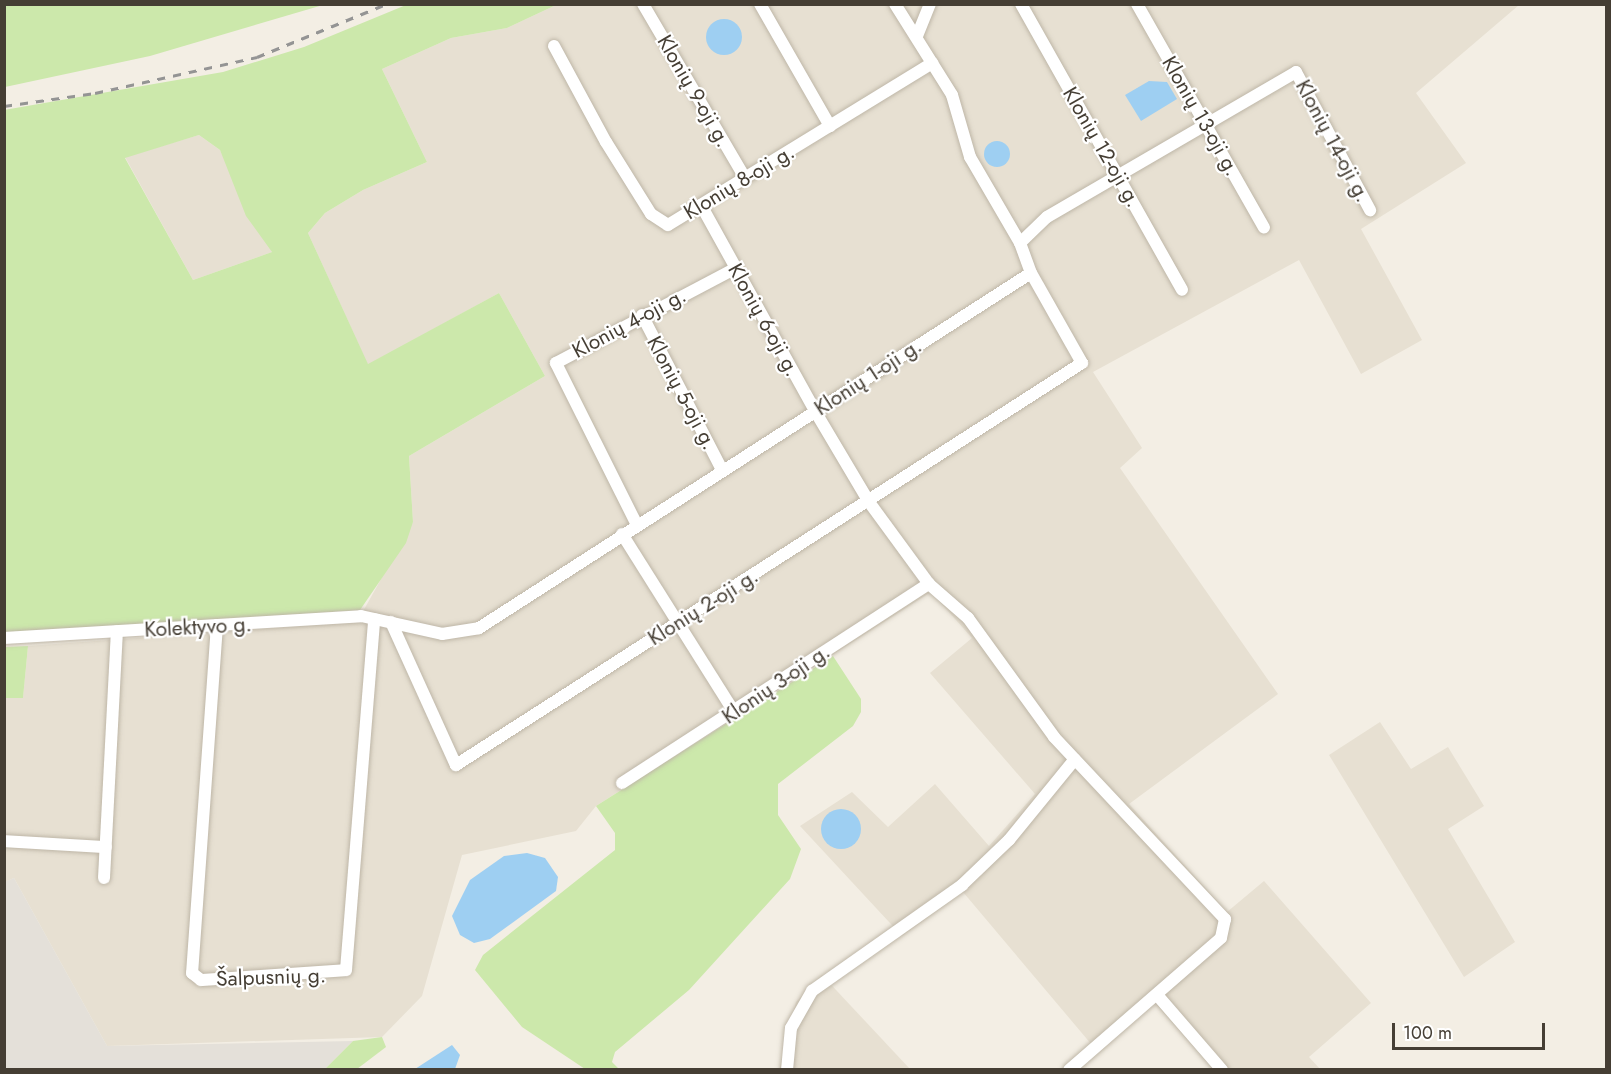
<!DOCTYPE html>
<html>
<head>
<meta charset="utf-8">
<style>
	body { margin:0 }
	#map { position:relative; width:1611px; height:1074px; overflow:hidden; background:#f3eee4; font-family:Jost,sans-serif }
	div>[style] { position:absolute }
	.residential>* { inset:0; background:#e7e0d2 }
	.industrial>* { inset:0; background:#e4e0d9 }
	.green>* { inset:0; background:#cce8ab }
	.water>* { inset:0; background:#9ecff2 }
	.round { border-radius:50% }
	.roads { filter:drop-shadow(0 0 2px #beb6a7) drop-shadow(0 0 2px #beb6a7) }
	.minor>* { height:12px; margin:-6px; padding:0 6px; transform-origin:6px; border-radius:6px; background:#fff }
	.rail>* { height:3px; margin-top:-1.5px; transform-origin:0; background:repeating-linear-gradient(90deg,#949494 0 8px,transparent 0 16px) }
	span { translate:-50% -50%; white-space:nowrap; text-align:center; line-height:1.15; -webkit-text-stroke:4.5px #fff; paint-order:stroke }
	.street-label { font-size:21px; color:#453e34 }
	.frame { position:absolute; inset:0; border:6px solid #453e34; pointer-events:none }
	.scale { position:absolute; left:1392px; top:1023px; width:153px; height:27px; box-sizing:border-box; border:3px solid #453e34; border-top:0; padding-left:8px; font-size:18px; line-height:21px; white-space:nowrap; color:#453e34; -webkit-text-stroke:4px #fff; paint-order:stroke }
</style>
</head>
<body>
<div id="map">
	<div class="residential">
		<i style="clip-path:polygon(556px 5px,1519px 5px,1416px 93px,1466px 163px,1361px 229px,1422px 340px,1361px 374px,1299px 260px,1093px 372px,1142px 448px,1120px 468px,1278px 694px,1129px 804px,1227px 912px,1264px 881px,1371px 1003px,1309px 1057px,1320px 1069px,1213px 1069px,1155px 1003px,1097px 1051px,963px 892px,902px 936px,800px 826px,852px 792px,888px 827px,935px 784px,989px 846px,1035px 794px,930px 673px,972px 638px,931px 592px,596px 806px,576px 831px,462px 855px,422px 996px,382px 1037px,107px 1046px,14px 878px,5px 882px,5px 698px,23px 698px,28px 646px,357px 622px,413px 522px,409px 456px,545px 376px,499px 293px,368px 365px,308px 233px,325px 213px,363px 190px,427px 162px,382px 69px,451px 38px,507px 28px)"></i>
		<i style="clip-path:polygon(199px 135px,220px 150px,272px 252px,193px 280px,125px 157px)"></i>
		<i style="clip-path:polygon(1380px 722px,1411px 769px,1448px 747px,1484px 806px,1448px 829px,1515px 942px,1464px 977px,1329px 755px)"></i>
		<i style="clip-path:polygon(822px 975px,910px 1069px,779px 1070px,796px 1002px)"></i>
	</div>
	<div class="industrial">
		<i style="clip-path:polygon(14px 878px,107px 1046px,353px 1041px,325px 1069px,5px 1069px,4px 882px)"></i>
	</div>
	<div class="green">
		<i style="clip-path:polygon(5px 4px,323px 4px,323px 5px,150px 56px,5px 87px)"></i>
		<i style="clip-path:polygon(evenodd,406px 5px,556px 5px,507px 28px,451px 38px,382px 69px,427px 162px,363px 190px,325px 213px,308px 233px,368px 364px,499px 293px,545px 376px,409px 456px,413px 522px,406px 543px,360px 610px,5px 634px,4px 110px,223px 72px,304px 47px,406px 5px,199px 135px,220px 150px,246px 216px,272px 252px,193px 280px,125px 158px,199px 135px)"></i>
		<i style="clip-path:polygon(28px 646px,23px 698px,5px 698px,5px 647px)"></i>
		<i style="clip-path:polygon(833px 656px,861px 699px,861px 712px,853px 726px,778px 784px,778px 815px,801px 849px,790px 879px,689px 990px,615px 1052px,612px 1062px,619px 1069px,585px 1069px,522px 1027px,475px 970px,483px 955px,615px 850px,615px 833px,596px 806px)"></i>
		<i style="clip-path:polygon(382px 1037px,386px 1047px,357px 1069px,325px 1069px,353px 1041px)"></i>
	</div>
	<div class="water">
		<i class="round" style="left:706px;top:19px;width:36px;height:36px"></i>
		<i style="clip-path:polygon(1149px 81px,1167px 82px,1177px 99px,1141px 121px,1125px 95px)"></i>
		<i class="round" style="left:984px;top:141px;width:26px;height:26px"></i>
		<i class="round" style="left:821px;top:809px;width:40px;height:40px"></i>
		<i style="clip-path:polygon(527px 853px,545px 858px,558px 877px,556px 891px,490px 939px,474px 943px,460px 935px,452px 916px,470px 880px,504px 856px)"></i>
		<i style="clip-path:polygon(452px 1045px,460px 1055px,455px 1069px,415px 1069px)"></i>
	</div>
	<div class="roads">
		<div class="minor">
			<i style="left:643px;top:4px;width:202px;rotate:59.6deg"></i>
			<i style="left:760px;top:4px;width:141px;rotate:60.2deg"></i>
			<i style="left:895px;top:4px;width:107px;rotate:57.9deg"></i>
			<i style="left:952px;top:95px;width:65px;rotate:73.8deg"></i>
			<i style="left:970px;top:157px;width:99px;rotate:59.8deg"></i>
			<i style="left:1021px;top:4px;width:328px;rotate:60.6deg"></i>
			<i style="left:1137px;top:4px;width:257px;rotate:60.4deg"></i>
			<i style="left:917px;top:36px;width:35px;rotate:-68deg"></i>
			<i style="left:554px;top:46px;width:109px;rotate:61.6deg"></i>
			<i style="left:606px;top:142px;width:85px;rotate:58deg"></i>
			<i style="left:651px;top:214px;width:20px;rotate:33deg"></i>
			<i style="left:668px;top:225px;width:310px;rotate:-31.5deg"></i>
			<i style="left:701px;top:205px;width:235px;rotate:61deg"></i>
			<i style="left:815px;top:411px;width:106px;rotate:59.3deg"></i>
			<i style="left:869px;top:502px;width:102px;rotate:53.8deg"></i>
			<i style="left:929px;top:584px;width:52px;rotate:41.1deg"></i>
			<i style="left:968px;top:618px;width:147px;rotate:54.1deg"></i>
			<i style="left:1054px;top:737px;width:250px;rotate:46.8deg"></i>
			<i style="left:1225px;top:919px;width:19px;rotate:102deg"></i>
			<i style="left:1221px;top:938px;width:201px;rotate:139deg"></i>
			<i style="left:642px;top:315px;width:174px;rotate:62.7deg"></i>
			<i style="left:636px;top:523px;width:179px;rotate:-116.6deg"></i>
			<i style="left:556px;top:363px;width:204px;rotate:-27.8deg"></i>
			<i style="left:622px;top:534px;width:210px;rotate:57.8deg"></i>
			<i style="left:391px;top:622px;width:157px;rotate:65.6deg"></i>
			<i style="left:456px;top:765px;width:744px;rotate:-32.71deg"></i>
			<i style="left:1082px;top:363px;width:103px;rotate:-119.5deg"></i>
			<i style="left:217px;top:625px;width:349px;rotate:94.1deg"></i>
			<i style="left:192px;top:973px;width:11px;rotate:38deg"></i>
			<i style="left:201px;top:980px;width:145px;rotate:-3.9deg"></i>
			<i style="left:346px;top:970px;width:352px;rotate:-85.4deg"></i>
			<i style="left:4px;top:638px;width:358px;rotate:-3.5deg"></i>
			<i style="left:361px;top:616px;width:83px;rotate:12.5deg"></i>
			<i style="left:442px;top:634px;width:37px;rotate:-9deg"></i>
			<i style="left:479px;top:628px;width:656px;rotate:-32.75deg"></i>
			<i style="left:1031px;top:273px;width:32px;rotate:-110deg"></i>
			<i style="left:1020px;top:243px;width:37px;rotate:-44deg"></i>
			<i style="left:1047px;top:217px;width:288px;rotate:-30.2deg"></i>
			<i style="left:1296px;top:72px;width:157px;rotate:61.8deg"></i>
			<i style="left:622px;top:783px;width:366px;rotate:-33deg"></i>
			<i style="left:4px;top:841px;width:102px;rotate:3.4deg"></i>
			<i style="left:104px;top:878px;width:247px;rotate:-87deg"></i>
			<i style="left:1158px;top:996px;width:98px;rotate:49.1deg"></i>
			<i style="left:787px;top:1070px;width:42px;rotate:-84.6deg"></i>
			<i style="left:791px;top:1028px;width:43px;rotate:-60.4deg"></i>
			<i style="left:812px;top:991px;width:184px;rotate:-35.2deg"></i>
			<i style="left:962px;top:885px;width:65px;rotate:-43.8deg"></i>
			<i style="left:1009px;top:840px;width:104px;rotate:-50.8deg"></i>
		</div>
	</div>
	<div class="rail">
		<i style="left:4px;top:106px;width:92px;rotate:-8.1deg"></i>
		<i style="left:95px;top:93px;width:166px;rotate:-12.5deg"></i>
		<i style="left:257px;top:57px;width:139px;rotate:-22.3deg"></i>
	</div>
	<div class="street-label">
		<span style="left:694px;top:91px;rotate:60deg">Klonių 9-oji g.</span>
		<span style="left:1201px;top:116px;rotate:60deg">Klonių 13-oji g.</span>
		<span style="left:1333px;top:141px;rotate:62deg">Klonių 14-oji g.</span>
		<span style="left:1102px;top:147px;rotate:60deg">Klonių 12-oji g.</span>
		<span style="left:739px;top:182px;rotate:-31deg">Klonių 8-oji g.</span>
		<span style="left:764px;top:320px;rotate:61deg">Klonių 6-oji g.</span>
		<span style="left:629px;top:323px;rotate:-28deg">Klonių 4-oji g.</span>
		<span style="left:868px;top:377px;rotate:-33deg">Klonių 1-oji g.</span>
		<span style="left:682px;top:393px;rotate:62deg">Klonių 5-oji g.</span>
		<span style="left:703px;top:607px;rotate:-32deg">Klonių 2-oji g.</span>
		<span style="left:198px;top:627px;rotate:-3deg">Kolektyvo g.</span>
		<span style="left:776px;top:684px;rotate:-34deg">Klonių 3-oji g.</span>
		<span style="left:271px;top:977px;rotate:-2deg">Šalpusnių g.</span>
	</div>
	<div class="frame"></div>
	<div class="scale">100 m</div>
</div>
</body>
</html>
